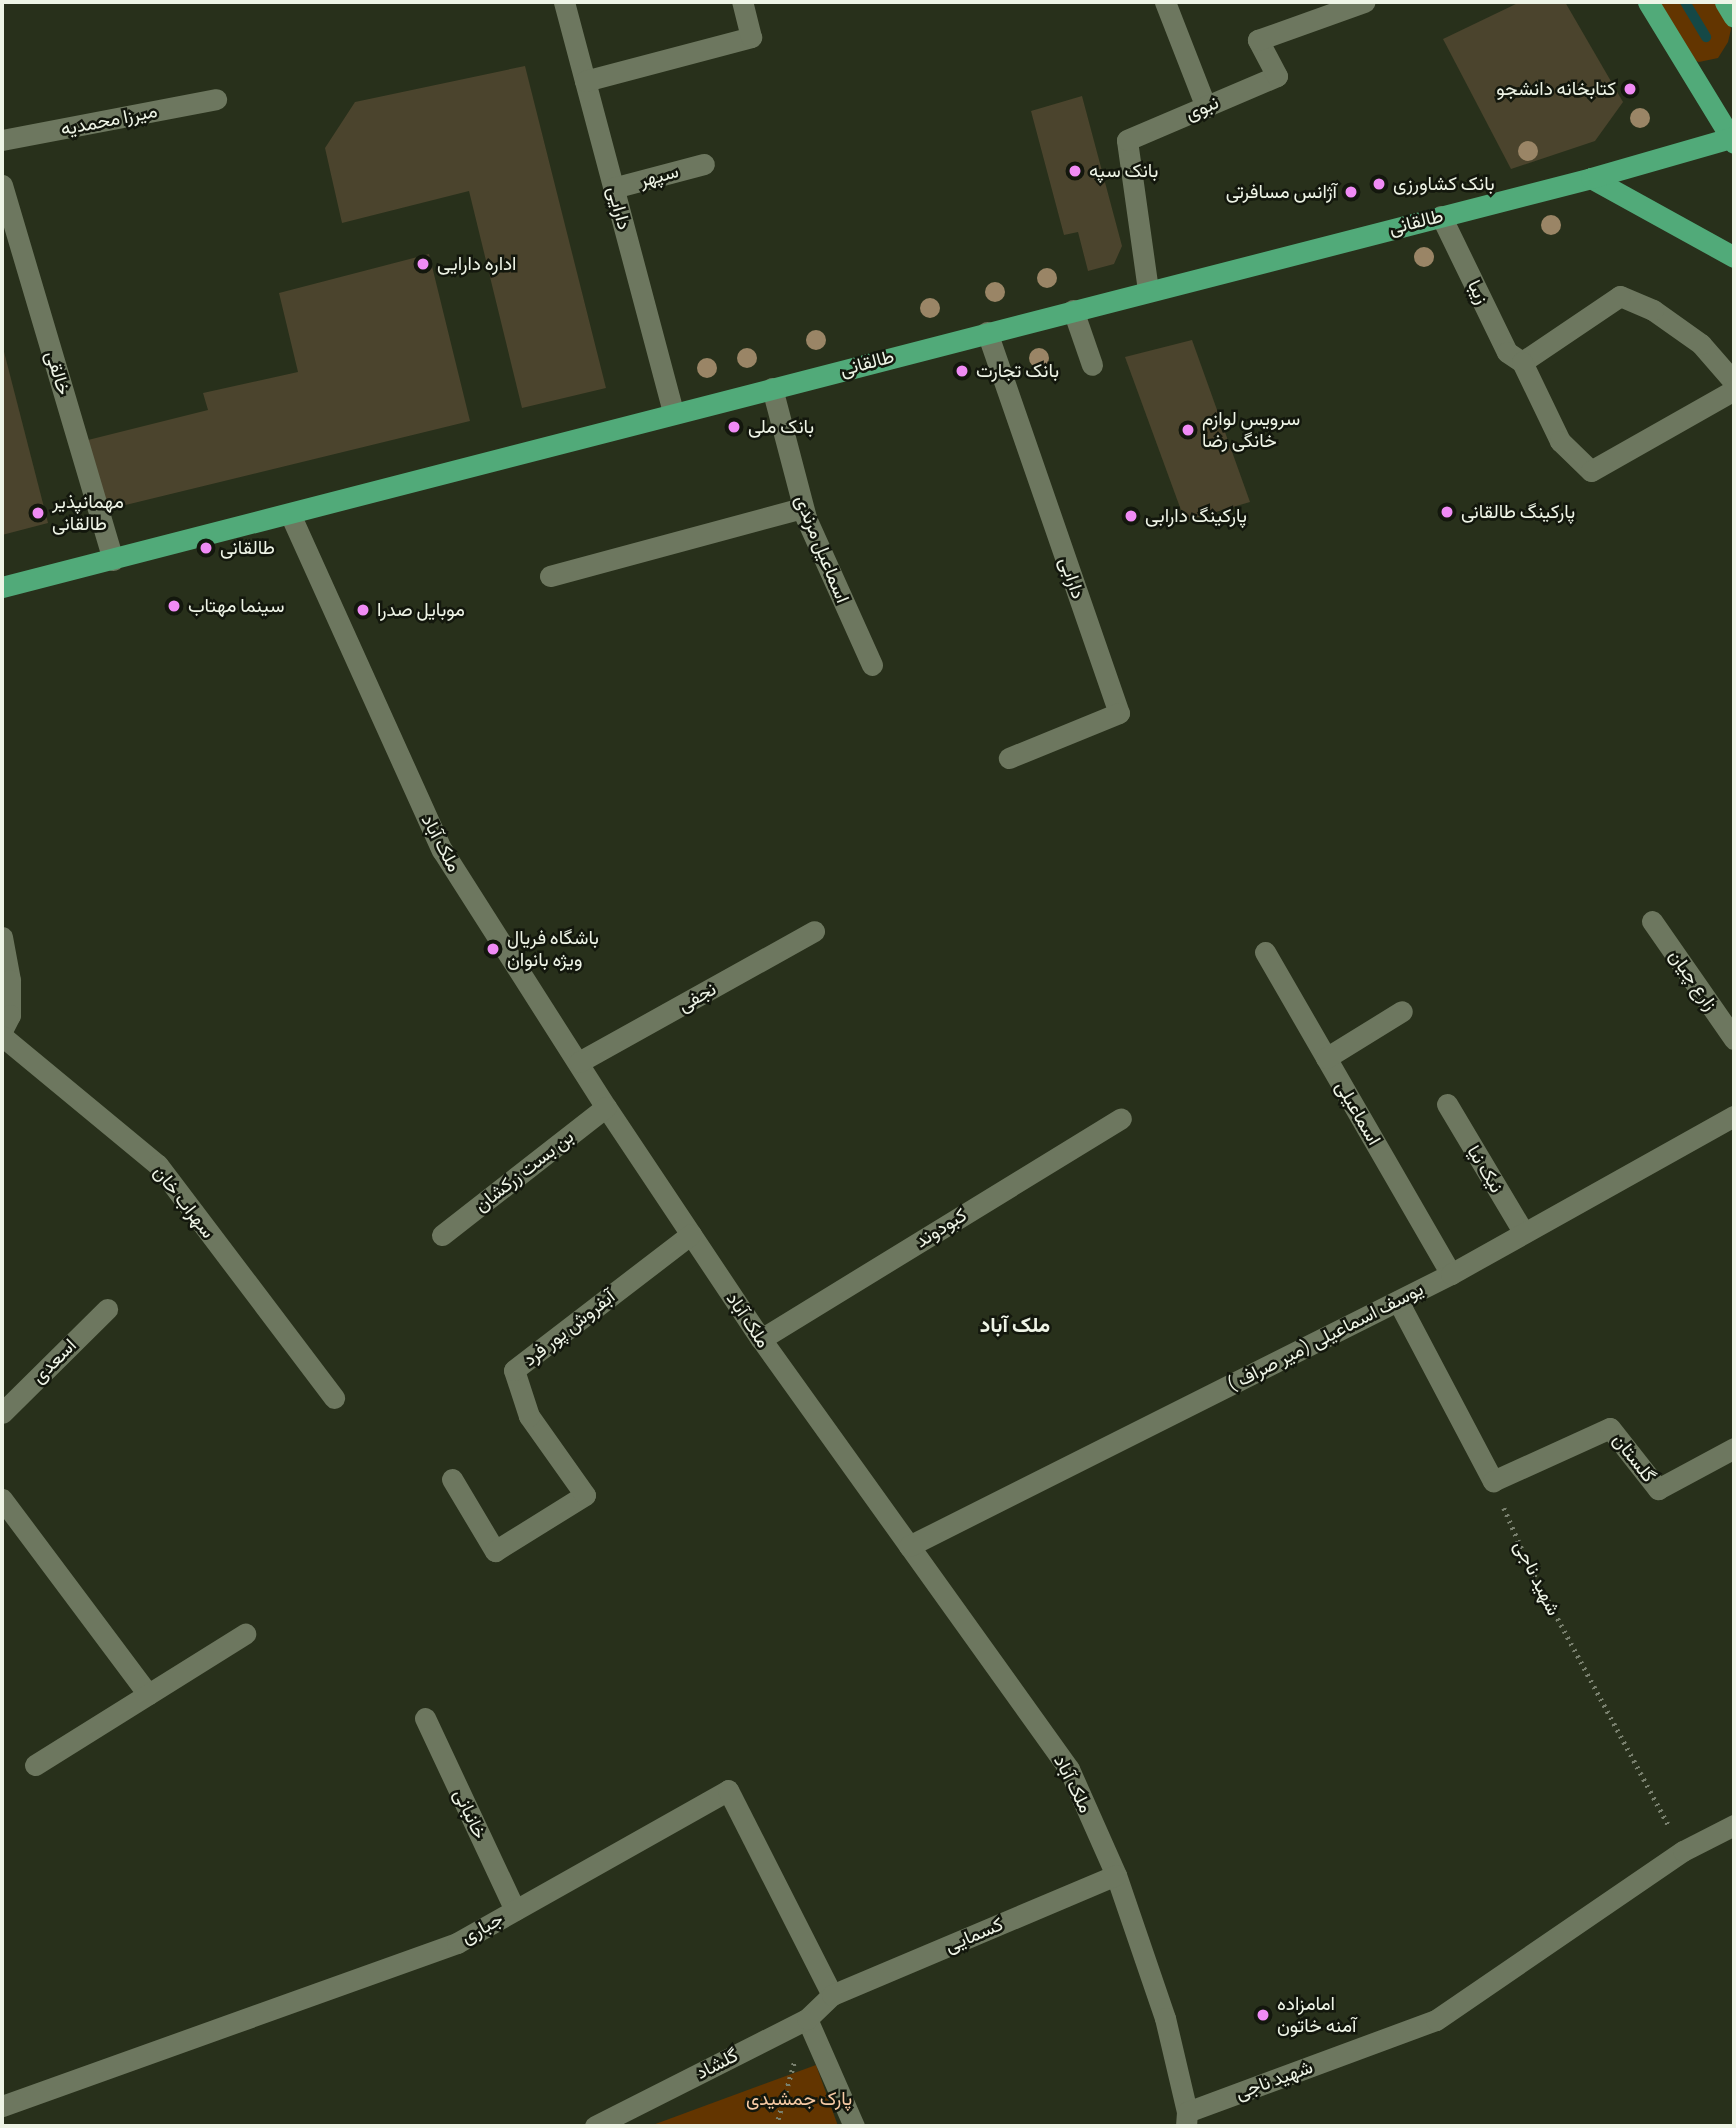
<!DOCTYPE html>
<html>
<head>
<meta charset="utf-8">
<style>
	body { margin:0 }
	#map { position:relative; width:1736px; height:2128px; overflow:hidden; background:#28301b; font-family:Manrope,Vazirmatn,sans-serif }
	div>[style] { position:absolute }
	.green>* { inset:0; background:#633500 }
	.stream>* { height:10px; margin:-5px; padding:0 5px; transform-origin:5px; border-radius:5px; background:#154846 }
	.building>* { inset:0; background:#4b442d }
	.path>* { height:4.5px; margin-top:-2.25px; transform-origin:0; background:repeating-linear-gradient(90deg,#79806e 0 2px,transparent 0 7px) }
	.minor>* { height:21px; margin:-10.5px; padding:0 10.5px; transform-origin:10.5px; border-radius:10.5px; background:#6d775f }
	.major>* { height:21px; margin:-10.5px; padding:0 10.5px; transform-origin:10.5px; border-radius:10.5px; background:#51aa79 }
	.trees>* { width:20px; height:20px; margin:-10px; border-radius:50%; background:#9a8566 }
	.dots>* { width:19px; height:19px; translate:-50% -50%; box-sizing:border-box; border:4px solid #13170d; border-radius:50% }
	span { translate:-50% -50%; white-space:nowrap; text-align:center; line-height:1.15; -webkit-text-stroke:5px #13170d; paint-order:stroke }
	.poi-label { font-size:19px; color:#eef4e6 }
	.right { translate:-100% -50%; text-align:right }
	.left { translate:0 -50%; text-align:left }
	.street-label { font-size:19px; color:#eef4e6 }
	.park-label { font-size:19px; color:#f7caa4 }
	.neighbourhood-label { font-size:21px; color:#eef4e6; font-weight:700 }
	.frame { position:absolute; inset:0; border:4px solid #eef4e6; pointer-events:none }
</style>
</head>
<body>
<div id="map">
	<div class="green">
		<i style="clip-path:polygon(1648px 2px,1724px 2px,1731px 29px,1728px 42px,1718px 58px,1699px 62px,1681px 56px)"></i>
		<i style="clip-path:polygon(816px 2065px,838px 2126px,650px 2126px)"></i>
	</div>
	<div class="stream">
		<i style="left:1685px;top:2px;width:41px;rotate:59deg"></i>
	</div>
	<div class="building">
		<i style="clip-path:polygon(1520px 2px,1565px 2px,1623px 102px,1595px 141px,1511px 169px,1443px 39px)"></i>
		<i style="clip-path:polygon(525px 66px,606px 388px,522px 408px,469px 191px,342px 223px,325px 148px,355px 102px)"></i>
		<i style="clip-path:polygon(1082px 96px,1122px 246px,1114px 264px,1088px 271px,1078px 232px,1064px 235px,1031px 111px)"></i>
		<i style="clip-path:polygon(429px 254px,470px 421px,105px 510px,88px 440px,208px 410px,203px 393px,298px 372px,279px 293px)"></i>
		<i style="clip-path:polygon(1192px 340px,1250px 502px,1185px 521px,1125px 357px)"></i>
		<i style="clip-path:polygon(2px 344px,48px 523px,2px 535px)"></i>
	</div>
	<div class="path">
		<i style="left:1504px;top:1508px;width:60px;rotate:66.4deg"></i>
		<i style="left:1528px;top:1563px;width:298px;rotate:61.8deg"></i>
		<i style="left:776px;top:2126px;width:66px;rotate:-74.1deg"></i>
	</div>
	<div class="minor">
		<i style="left:564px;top:2px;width:426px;rotate:75.1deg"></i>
		<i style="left:1165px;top:2px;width:113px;rotate:68.7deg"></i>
		<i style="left:585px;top:81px;width:172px;rotate:-14.8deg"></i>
		<i style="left:751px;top:37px;width:36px;rotate:-104deg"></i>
		<i style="left:2px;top:140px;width:218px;rotate:-10.8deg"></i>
		<i style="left:2px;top:185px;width:391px;rotate:73.5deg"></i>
		<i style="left:613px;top:188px;width:94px;rotate:-14.8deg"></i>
		<i style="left:1441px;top:216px;width:151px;rotate:64.1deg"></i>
		<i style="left:1507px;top:352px;width:18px;rotate:34deg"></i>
		<i style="left:1148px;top:290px;width:151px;rotate:-98deg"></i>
		<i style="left:1127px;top:140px;width:163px;rotate:-23.1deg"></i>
		<i style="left:1277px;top:76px;width:41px;rotate:-117.8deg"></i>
		<i style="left:1258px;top:40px;width:113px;rotate:-19.7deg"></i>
		<i style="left:1073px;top:310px;width:58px;rotate:70.9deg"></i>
		<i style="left:987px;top:332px;width:403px;rotate:70.9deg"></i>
		<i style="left:1119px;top:713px;width:119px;rotate:157.8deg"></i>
		<i style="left:1734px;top:382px;width:50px;rotate:-131deg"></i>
		<i style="left:1701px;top:344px;width:59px;rotate:-144.7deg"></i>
		<i style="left:1653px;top:310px;width:36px;rotate:-157deg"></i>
		<i style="left:1620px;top:296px;width:118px;rotate:146deg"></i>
		<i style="left:1522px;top:362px;width:88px;rotate:64.3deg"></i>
		<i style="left:1560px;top:441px;width:43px;rotate:44.1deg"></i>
		<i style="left:1591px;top:471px;width:164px;rotate:-29.5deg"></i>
		<i style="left:772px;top:388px;width:134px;rotate:75.3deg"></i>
		<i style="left:806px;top:518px;width:161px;rotate:65.8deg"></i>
		<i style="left:290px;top:514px;width:369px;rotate:65.7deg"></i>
		<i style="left:442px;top:850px;width:305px;rotate:57.5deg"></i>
		<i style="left:606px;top:1107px;width:279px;rotate:56.3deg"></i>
		<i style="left:761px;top:1339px;width:529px;rotate:54.39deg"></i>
		<i style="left:1069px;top:1769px;width:116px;rotate:66.1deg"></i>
		<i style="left:1116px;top:1875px;width:151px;rotate:71.1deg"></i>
		<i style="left:1165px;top:2018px;width:97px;rotate:76.8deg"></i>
		<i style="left:1187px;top:2112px;width:14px;rotate:94deg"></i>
		<i style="left:550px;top:576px;width:261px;rotate:-15.1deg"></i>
		<i style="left:1652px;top:921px;width:144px;rotate:55.2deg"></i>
		<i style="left:2px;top:937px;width:44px;rotate:79.5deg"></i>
		<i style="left:10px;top:980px;width:35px;rotate:90deg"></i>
		<i style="left:10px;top:1015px;width:18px;rotate:117deg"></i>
		<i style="left:1265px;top:952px;width:372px;rotate:60deg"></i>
		<i style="left:2px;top:1036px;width:202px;rotate:39.6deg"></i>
		<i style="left:158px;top:1165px;width:292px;rotate:52.9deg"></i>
		<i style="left:1326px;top:1058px;width:89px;rotate:-31.7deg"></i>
		<i style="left:579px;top:1062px;width:269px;rotate:-29.1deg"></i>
		<i style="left:1447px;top:1104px;width:150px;rotate:59.2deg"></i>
		<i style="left:442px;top:1235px;width:208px;rotate:-38deg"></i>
		<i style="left:1398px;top:1301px;width:204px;rotate:62.2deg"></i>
		<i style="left:1493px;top:1481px;width:128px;rotate:-24.4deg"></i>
		<i style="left:1610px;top:1428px;width:78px;rotate:51.8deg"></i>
		<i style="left:1658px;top:1489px;width:86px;rotate:-28.3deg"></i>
		<i style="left:761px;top:1339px;width:422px;rotate:-31.5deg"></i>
		<i style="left:2px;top:1413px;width:148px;rotate:-44.7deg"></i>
		<i style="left:452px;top:1479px;width:84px;rotate:59.2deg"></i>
		<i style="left:495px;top:1551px;width:106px;rotate:-31.9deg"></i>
		<i style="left:585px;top:1495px;width:97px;rotate:-125.3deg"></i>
		<i style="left:529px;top:1416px;width:48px;rotate:-108.1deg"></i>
		<i style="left:514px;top:1370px;width:223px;rotate:-37.5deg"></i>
		<i style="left:2px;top:1499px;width:244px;rotate:53.2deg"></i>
		<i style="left:909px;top:1546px;width:606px;rotate:-26.65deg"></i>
		<i style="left:1451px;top:1274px;width:324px;rotate:-29.2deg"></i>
		<i style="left:425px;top:1718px;width:212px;rotate:64.9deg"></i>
		<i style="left:35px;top:1765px;width:248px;rotate:-32deg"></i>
		<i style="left:807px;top:2019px;width:117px;rotate:66.3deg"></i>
		<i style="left:2px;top:2106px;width:483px;rotate:-19.7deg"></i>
		<i style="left:457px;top:1943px;width:311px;rotate:-29.4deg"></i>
		<i style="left:728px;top:1790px;width:230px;rotate:63.1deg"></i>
		<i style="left:1187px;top:2112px;width:265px;rotate:-20.3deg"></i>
		<i style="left:1436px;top:2020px;width:299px;rotate:-34.4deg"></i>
		<i style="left:1683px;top:1851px;width:57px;rotate:-27deg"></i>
		<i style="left:595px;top:2126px;width:237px;rotate:-26.8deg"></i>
		<i style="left:807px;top:2019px;width:35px;rotate:-44deg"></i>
		<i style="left:832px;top:1995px;width:308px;rotate:-22.9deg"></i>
	</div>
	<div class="major">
		<i style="left:1648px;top:2px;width:165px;rotate:58.6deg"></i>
		<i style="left:1725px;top:2px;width:17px;rotate:59deg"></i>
		<i style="left:1591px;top:178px;width:163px;rotate:28.9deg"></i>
		<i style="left:2px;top:587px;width:1641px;rotate:-14.43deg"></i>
		<i style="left:1591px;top:178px;width:149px;rotate:-16deg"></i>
	</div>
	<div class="trees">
		<i style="left:1640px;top:118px"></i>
		<i style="left:1528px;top:151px"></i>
		<i style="left:1551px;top:225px"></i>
		<i style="left:1424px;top:257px"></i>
		<i style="left:1047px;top:278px"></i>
		<i style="left:995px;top:292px"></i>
		<i style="left:930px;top:308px"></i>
		<i style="left:816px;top:340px"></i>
		<i style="left:747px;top:358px"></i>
		<i style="left:1039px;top:358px"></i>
		<i style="left:707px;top:368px"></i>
	</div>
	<div class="dots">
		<i style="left:1630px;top:89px;background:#f08bf5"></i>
		<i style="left:1075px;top:171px;background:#f08bf5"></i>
		<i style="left:1379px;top:184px;background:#f08bf5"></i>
		<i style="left:1351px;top:192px;background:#f08bf5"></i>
		<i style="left:423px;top:264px;background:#f08bf5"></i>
		<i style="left:962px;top:371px;background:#f08bf5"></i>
		<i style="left:734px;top:427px;background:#f08bf5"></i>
		<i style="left:1188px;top:430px;background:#f08bf5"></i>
		<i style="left:1447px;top:512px;background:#f08bf5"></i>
		<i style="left:38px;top:513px;background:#f08bf5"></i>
		<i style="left:1131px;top:516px;background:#f08bf5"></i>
		<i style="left:206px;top:548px;background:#f08bf5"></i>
		<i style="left:174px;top:606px;background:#f08bf5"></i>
		<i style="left:363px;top:610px;background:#f08bf5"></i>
		<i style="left:493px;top:949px;background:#f08bf5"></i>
		<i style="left:1263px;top:2015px;background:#f08bf5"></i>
	</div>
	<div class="poi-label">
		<span class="right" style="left:1616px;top:89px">کتابخانه دانشجو</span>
		<span class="left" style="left:1089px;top:171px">بانک سپه</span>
		<span class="left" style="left:1393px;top:184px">بانک کشاورزی</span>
		<span class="right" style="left:1337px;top:192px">آژانس مسافرتی</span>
		<span class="left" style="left:437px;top:264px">اداره دارایی</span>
		<span class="left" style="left:976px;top:371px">بانک تجارت</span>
		<span class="left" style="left:1202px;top:430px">سرویس لوازم<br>خانگی رضا</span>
		<span class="left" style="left:748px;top:427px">بانک ملی</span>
		<span class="left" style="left:52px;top:513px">مهمانپذیر<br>طالقانی</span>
		<span class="left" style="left:1461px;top:512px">پارکینگ طالقانی</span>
		<span class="left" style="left:1145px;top:516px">پارکینگ دارابی</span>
		<span class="left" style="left:220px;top:548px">طالقانی</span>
		<span class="left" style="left:188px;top:606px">سینما مهتاب</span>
		<span class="left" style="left:377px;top:610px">موبایل صدرا</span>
		<span class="left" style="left:507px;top:949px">باشگاه فریال<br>ویژه بانوان</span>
		<span class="left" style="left:1277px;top:2015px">امامزاده<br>آمنه خاتون</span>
	</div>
	<div class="street-label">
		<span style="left:1202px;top:108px;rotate:-23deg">نبوی</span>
		<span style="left:109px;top:120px;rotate:-11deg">میرزا محمدیه</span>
		<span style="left:659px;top:176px;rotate:-15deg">سپهر</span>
		<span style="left:619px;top:208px;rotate:75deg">دارایی</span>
		<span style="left:1416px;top:222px;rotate:-14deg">طالقانی</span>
		<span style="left:1478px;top:292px;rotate:64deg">زیبا</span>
		<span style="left:867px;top:363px;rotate:-15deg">طالقانی</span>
		<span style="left:58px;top:373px;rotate:73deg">خالقی</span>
		<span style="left:822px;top:549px;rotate:68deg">اسماعیل مرندی</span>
		<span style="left:1072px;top:578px;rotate:71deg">دارابی</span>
		<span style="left:441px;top:843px;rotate:62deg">ملک آباد</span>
		<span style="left:1693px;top:980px;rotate:55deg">زارع چیان</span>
		<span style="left:697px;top:997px;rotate:-29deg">نجفی</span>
		<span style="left:1358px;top:1113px;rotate:60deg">اسماعیلی</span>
		<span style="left:1485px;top:1169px;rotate:59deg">نیک نیا</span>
		<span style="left:524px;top:1171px;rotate:-38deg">بن بست زرکشان</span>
		<span style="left:184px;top:1202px;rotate:52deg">سهراب خان</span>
		<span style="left:941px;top:1228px;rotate:-32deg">کبودوند</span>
		<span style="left:748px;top:1320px;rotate:56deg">ملک آباد</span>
		<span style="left:569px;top:1328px;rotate:-38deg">آبفروش پور فرد</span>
		<span style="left:1325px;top:1337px;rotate:-27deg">یوسف اسماعیلی (میر صراف )</span>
		<span style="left:54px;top:1361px;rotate:-45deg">اسعدی</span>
		<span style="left:1634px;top:1458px;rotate:52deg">گلستان</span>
		<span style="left:1537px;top:1578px;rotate:64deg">شهید ناجی</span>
		<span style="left:1073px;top:1784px;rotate:63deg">ملک آباد</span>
		<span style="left:470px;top:1814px;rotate:65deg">خانبانی</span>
		<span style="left:482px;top:1928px;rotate:-29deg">جباری</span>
		<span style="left:974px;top:1935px;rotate:-23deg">کسمایی</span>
		<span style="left:717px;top:2064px;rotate:-27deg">گلشاد</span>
		<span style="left:1274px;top:2080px;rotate:-20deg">شهید ناجی</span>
	</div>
	<div class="park-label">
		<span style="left:799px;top:2099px">پارک جمشیدی</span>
	</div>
	<div class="neighbourhood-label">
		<span style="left:1015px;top:1324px">ملک آباد</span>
	</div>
	<div class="frame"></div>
</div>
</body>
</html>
